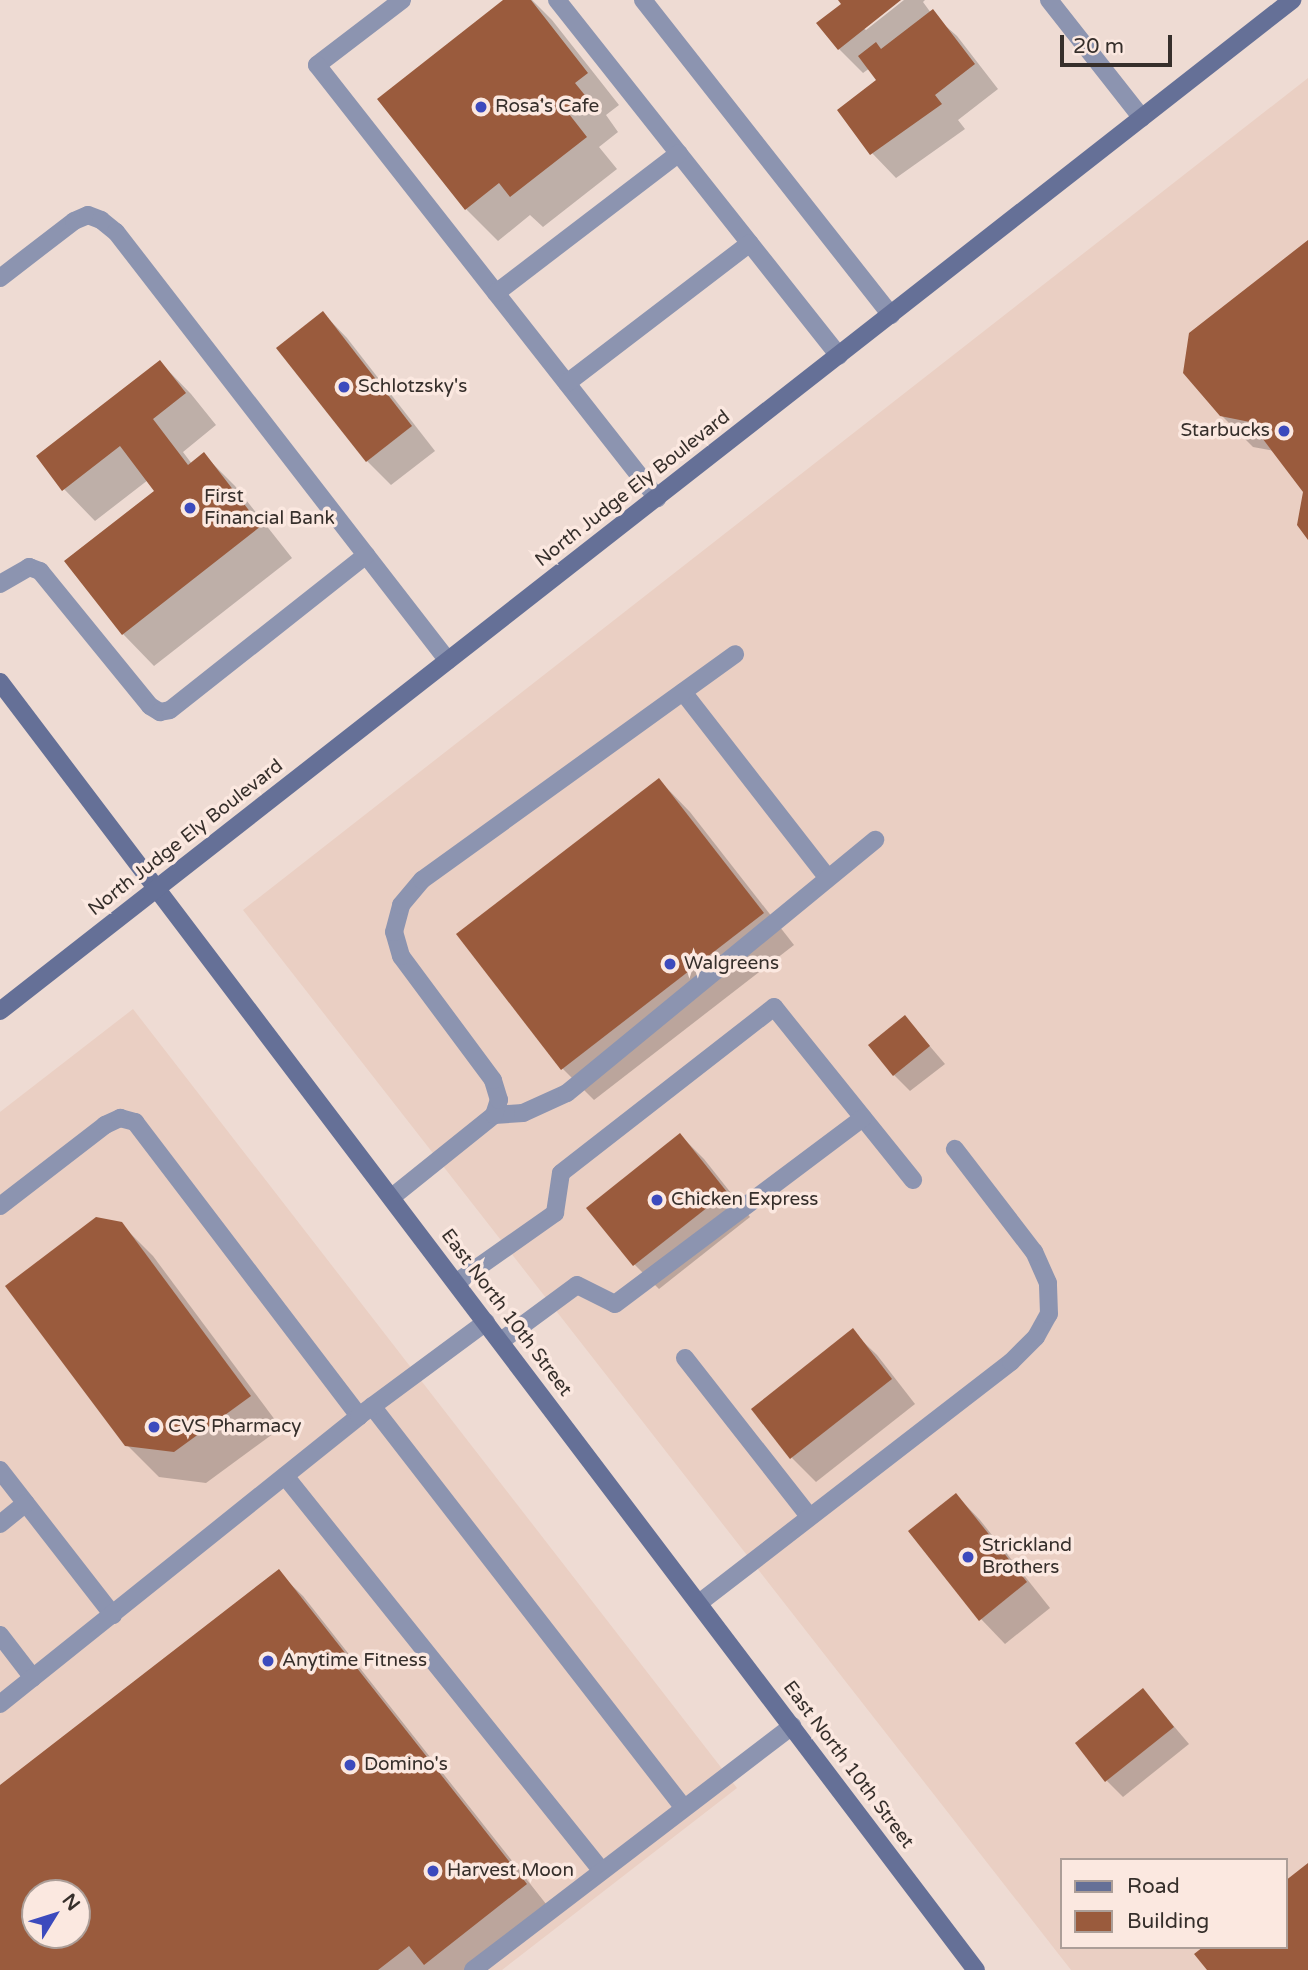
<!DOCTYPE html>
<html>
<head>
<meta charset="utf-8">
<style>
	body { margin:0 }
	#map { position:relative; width:1308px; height:1970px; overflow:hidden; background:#eedbd3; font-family:"Varela Round",sans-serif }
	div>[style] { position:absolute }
	.built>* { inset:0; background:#eacfc3 }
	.shadow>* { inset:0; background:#0003 }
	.building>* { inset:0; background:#9a5b3d }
	.lane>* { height:18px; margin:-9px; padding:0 9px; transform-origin:9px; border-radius:9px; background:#8c94b0 }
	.street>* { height:18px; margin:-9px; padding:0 9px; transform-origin:9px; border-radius:9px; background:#8c94b0 }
	.secondary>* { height:18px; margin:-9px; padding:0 9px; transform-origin:9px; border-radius:9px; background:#657097 }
	.dots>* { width:19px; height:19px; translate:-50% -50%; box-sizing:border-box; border:4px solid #fbe8e0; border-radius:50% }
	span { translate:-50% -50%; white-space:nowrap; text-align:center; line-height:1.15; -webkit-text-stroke:7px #fbe8e0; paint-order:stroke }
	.poi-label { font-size:19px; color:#362f2b }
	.left { translate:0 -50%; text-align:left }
	.right { translate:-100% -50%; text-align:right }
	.street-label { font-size:19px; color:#362f2b }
	.legend { position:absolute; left:1060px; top:1858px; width:228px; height:91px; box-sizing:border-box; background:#fbe8e0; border:2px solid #ac9e98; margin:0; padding:9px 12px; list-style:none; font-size:21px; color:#362f2b }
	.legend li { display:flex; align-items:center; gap:14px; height:35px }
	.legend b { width:35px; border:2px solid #ac9e98 }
	.north { position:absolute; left:21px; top:1879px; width:70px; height:70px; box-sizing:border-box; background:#fbe8e0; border:2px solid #ac9e98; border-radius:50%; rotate:52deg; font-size:19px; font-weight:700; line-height:28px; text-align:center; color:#362f2b }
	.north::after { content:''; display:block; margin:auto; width:24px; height:32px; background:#3c4abd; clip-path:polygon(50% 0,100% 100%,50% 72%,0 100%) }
	.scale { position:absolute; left:1060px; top:35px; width:112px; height:32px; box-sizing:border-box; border:4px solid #362f2b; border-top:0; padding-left:9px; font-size:21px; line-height:24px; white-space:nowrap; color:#362f2b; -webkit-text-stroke:5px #fbe8e0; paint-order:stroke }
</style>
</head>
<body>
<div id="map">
	<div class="built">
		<i style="clip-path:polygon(evenodd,1308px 78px,1308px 1970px,1071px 1970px,243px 910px,1308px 78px,1061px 1860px,1285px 1860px,1285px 1947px,1061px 1947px,1061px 1860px)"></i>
		<i style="clip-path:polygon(evenodd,133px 1009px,737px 1788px,502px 1970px,0 1970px,0 1112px,133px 1009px,35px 1893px,77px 1893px,77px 1935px,35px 1935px,35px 1893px)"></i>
	</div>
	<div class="shadow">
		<i style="clip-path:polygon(505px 0,532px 0,552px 20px,619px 105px,606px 115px,618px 132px,599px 147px,617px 169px,543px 227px,530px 215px,498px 241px,466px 209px,379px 99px)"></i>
		<i style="clip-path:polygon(841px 0,898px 0,863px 28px,866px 30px,904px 0,925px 0,923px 2px,931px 13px,957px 36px,998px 89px,958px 120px,965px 129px,896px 178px,872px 153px,879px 80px,870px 68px,863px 73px,839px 49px,844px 4px)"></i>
		<i style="clip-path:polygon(1308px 243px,1308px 537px,1305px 492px,1274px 451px,1253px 447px,1221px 415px)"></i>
		<i style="clip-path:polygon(323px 313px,347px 338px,435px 451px,391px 485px,367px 461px)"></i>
		<i style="clip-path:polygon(160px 362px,191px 394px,216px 425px,183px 452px,192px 464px,204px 455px,235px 486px,292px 558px,154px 666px,123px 634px,157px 491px,148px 480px,95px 521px,64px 489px)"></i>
		<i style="clip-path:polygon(659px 780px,690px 812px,794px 945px,594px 1100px,563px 1069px,459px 934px)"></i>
		<i style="clip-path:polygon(905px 1017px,945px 1064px,910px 1091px,894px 1075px)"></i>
		<i style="clip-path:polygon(680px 1135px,704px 1159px,750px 1217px,659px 1289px,635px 1265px,589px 1208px)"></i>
		<i style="clip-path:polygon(121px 1224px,153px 1256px,281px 1428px,206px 1483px,159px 1477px,127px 1445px)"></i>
		<i style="clip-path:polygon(852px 1331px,877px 1355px,915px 1404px,816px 1482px,792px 1458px)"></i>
		<i style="clip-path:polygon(956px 1495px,980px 1520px,1050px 1608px,1005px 1644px,981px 1619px)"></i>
		<i style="clip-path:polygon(evenodd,278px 1572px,303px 1596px,550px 1909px,473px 1970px,0 1970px,0 1789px,278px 1572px,35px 1893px,77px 1893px,77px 1935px,35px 1935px,35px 1893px)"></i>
		<i style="clip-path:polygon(1143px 1690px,1189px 1744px,1123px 1797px,1107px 1781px)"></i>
	</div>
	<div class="building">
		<i style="clip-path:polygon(503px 0,531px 0,588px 73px,575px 83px,588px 99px,569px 114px,587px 137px,510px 197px,499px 183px,465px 210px,377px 99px)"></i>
		<i style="clip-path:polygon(838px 0,901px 0,838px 50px,816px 23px,841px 4px)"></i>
		<i style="clip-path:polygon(933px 9px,975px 64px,935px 95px,942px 104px,870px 155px,837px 110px,876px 80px,858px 56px,876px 42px,881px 49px)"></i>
		<i style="clip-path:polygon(1308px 240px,1308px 540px,1297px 525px,1303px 492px,1250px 422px,1220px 416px,1183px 373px,1189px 333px)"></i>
		<i style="clip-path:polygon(323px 311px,412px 426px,366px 462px,276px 348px)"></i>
		<i style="clip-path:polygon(160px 360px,186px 393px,153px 419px,188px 465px,204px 452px,261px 526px,122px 635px,64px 561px,154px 491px,120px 446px,62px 491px,36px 456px)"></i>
		<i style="clip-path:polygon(659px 778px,764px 913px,561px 1070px,456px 934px)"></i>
		<i style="clip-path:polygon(905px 1015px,930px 1046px,893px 1076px,868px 1045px)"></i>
		<i style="clip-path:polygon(680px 1133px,727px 1192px,633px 1266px,586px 1208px)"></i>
		<i style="clip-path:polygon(96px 1217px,122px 1222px,251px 1396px,174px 1452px,125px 1446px,5px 1286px)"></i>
		<i style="clip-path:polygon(853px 1328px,892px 1379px,790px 1459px,751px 1409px)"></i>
		<i style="clip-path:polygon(956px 1493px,1027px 1582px,979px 1621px,908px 1531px)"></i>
		<i style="clip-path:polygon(evenodd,279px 1569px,527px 1884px,424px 1965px,409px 1946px,378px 1970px,0 1970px,0 1785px,279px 1569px,35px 1893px,77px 1893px,77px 1935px,35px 1935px,35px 1893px)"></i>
		<i style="clip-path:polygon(1143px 1688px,1174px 1727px,1105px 1782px,1075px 1743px)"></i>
		<i style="clip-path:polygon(1308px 1863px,1308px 1970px,1207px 1970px,1194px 1954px,1203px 1947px,1285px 1947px,1285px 1881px)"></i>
	</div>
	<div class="lane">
		<i style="left:402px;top:0;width:107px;rotate:142.6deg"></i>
		<i style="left:317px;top:65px;width:551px;rotate:51.86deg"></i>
		<i style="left:557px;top:0;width:454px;rotate:51.6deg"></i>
		<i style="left:643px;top:0;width:401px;rotate:51.8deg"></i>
		<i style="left:0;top:278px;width:93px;rotate:-37.6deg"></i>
		<i style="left:74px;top:221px;width:15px;rotate:-23deg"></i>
		<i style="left:88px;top:215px;width:14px;rotate:21deg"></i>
		<i style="left:101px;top:220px;width:19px;rotate:39deg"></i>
		<i style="left:116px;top:232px;width:542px;rotate:52.26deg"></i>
		<i style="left:496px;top:293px;width:230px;rotate:-37.4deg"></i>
		<i style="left:567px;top:383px;width:230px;rotate:-37.4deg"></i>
		<i style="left:0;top:584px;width:34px;rotate:-30deg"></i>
		<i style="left:29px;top:567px;width:12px;rotate:20deg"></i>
		<i style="left:40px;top:571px;width:174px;rotate:50.8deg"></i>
		<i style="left:150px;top:706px;width:12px;rotate:31deg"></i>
		<i style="left:160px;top:712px;width:10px;rotate:-11deg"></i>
		<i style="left:170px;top:710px;width:250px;rotate:-38.3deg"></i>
		<i style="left:683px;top:692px;width:234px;rotate:52.1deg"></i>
		<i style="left:494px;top:1115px;width:29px;rotate:-4deg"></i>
		<i style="left:523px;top:1113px;width:48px;rotate:-24.4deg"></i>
		<i style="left:567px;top:1093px;width:399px;rotate:-39.4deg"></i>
		<i style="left:392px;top:1197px;width:131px;rotate:-38.8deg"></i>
		<i style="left:494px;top:1115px;width:16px;rotate:-72deg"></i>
		<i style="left:499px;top:1100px;width:21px;rotate:-107deg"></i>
		<i style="left:493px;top:1080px;width:154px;rotate:-126.6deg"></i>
		<i style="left:401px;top:956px;width:25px;rotate:-106deg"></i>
		<i style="left:394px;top:932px;width:28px;rotate:-75deg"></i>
		<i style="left:401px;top:905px;width:33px;rotate:-50deg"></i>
		<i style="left:422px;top:880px;width:386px;rotate:-35.8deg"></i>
		<i style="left:0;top:1206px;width:133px;rotate:-37.6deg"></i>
		<i style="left:105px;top:1125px;width:17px;rotate:-25deg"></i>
		<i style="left:120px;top:1118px;width:16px;rotate:15deg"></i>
		<i style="left:135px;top:1122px;width:370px;rotate:52.7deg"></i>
		<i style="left:457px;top:1282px;width:120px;rotate:-35.1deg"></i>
		<i style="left:555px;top:1213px;width:40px;rotate:-81.5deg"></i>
		<i style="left:561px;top:1173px;width:270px;rotate:-37.9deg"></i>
		<i style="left:774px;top:1007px;width:222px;rotate:51.2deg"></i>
		<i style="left:501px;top:1341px;width:94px;rotate:-36.4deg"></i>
		<i style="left:577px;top:1285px;width:42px;rotate:26.6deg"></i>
		<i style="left:615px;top:1304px;width:310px;rotate:-36.9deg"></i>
		<i style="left:685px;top:1358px;width:201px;rotate:51.9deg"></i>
		<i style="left:372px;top:1406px;width:507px;rotate:52.2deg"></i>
		<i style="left:0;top:1470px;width:184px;rotate:52.1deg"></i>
		<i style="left:285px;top:1476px;width:505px;rotate:51.27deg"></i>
		<i style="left:0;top:1524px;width:33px;rotate:-39deg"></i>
		<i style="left:699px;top:1603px;width:394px;rotate:-37.7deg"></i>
		<i style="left:1011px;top:1362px;width:35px;rotate:-45deg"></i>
		<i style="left:1036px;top:1337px;width:26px;rotate:-61deg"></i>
		<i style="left:1049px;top:1314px;width:31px;rotate:-92deg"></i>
		<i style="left:1048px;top:1283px;width:34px;rotate:-114deg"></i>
		<i style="left:1034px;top:1252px;width:130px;rotate:-127.5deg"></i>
		<i style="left:0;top:1635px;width:54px;rotate:52.5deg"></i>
		<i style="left:0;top:1704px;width:460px;rotate:-38.7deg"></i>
		<i style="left:359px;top:1416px;width:158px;rotate:-36.5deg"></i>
		<i style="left:473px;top:1970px;width:402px;rotate:-37.4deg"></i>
	</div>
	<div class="street">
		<i style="left:1049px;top:0;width:150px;rotate:51.8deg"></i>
	</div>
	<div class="secondary">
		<i style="left:0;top:682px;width:1616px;rotate:52.85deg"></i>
		<i style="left:0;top:1011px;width:1641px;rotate:-38.04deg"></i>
	</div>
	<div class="dots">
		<i style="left:481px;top:107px;background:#3c4abd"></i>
		<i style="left:344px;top:387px;background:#3c4abd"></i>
		<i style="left:1284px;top:431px;background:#3c4abd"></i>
		<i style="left:190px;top:508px;background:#3c4abd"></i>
		<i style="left:670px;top:964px;background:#3c4abd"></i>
		<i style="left:657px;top:1200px;background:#3c4abd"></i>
		<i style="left:154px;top:1427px;background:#3c4abd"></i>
		<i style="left:968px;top:1557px;background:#3c4abd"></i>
		<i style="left:268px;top:1661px;background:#3c4abd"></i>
		<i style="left:350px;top:1765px;background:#3c4abd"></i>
		<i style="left:433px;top:1871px;background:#3c4abd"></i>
	</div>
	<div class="poi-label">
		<span class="left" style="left:495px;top:107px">Rosa's Cafe</span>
		<span class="left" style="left:358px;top:387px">Schlotzsky's</span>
		<span class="right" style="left:1270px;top:431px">Starbucks</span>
		<span class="left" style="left:204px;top:508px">First<br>Financial Bank</span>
		<span class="left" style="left:684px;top:964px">Walgreens</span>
		<span class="left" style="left:671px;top:1200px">Chicken Express</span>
		<span class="left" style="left:168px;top:1427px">CVS Pharmacy</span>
		<span class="left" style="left:982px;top:1557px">Strickland<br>Brothers</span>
		<span class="left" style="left:282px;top:1661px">Anytime Fitness</span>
		<span class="left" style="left:364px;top:1765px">Domino's</span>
		<span class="left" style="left:447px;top:1871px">Harvest Moon</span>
	</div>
	<div class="street-label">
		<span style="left:633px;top:489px;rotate:-38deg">North Judge Ely Boulevard</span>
		<span style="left:186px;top:838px;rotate:-38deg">North Judge Ely Boulevard</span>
		<span style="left:506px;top:1313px;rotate:53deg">East North 10th Street</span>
		<span style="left:848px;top:1765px;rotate:53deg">East North 10th Street</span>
	</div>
	<ul class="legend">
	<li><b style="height:9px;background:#657097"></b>Road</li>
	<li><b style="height:19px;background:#9a5b3d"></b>Building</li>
	</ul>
	<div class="north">N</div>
	<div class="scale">20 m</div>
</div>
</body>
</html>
